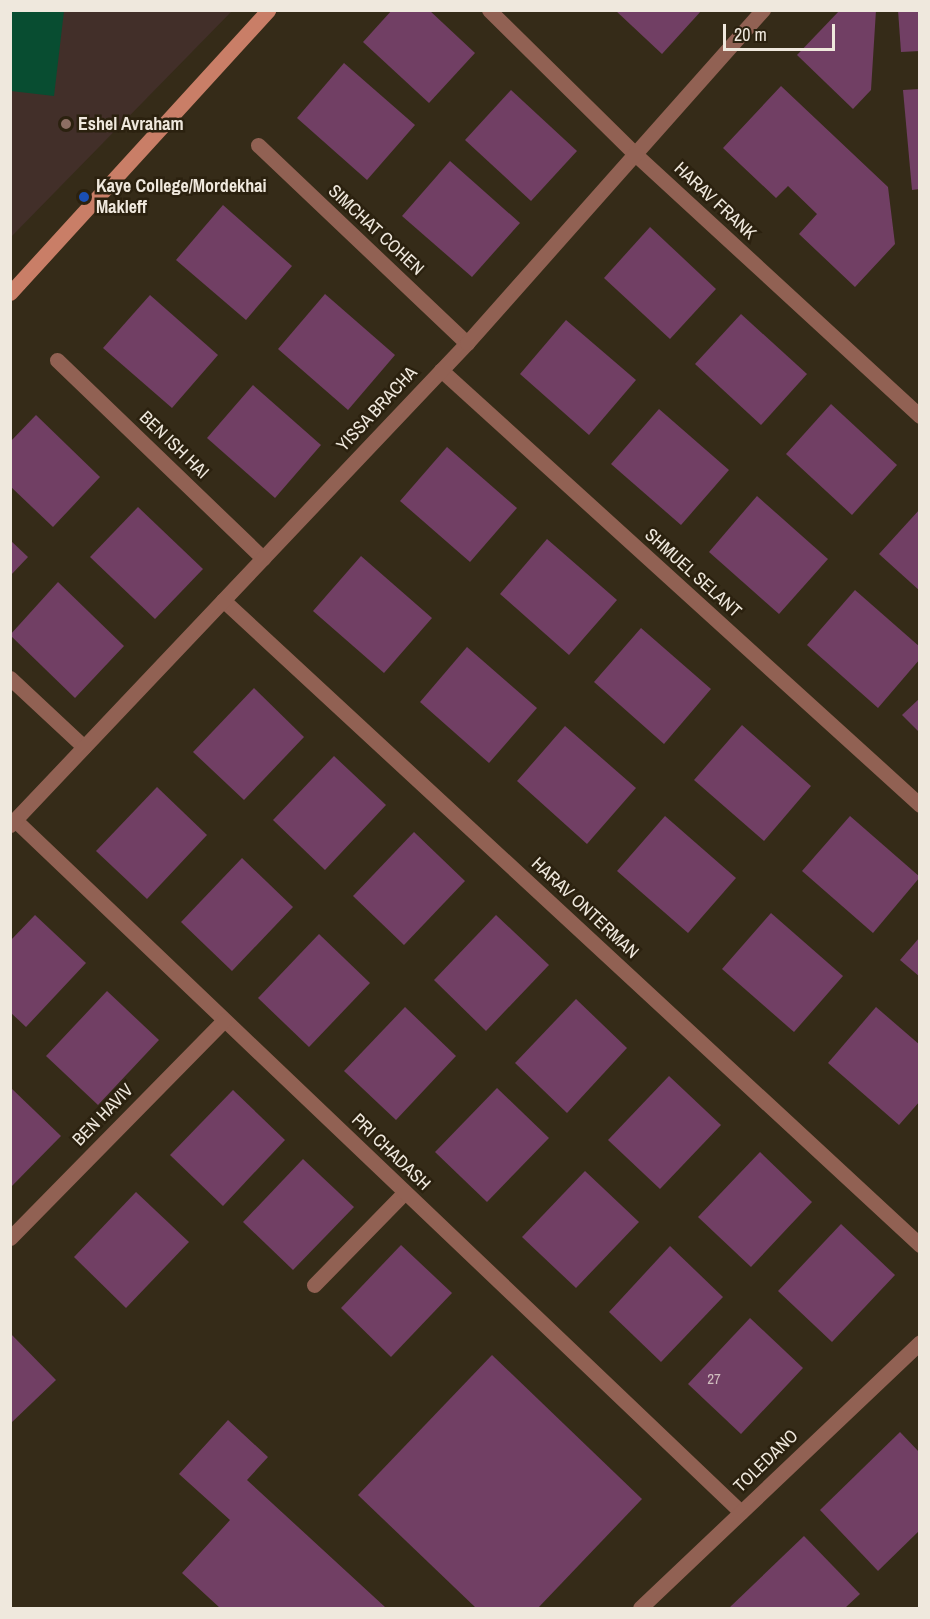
<!DOCTYPE html>
<html>
<head>
<meta charset="utf-8">
<style>
	body { margin:0 }
	#map { position:relative; width:930px; height:1619px; overflow:hidden; background:#352b18; font-family:"Archivo Narrow",sans-serif }
	div>[style] { position:absolute }
	.education>* { inset:0; background:#422f29 }
	.green>* { inset:0; background:#084d31 }
	.building>* { inset:0; background:#713f64 }
	.lane>* { height:15px; margin:-7.5px; padding:0 7.5px; transform-origin:7.5px; border-radius:7.5px; background:#916153 }
	.street>* { height:15px; margin:-7.5px; padding:0 7.5px; transform-origin:7.5px; border-radius:7.5px; background:#916153 }
	.secondary>* { height:15px; margin:-7.5px; padding:0 7.5px; transform-origin:7.5px; border-radius:7.5px; background:#c97e67 }
	.dots>* { width:16px; height:16px; translate:-50% -50%; box-sizing:border-box; border:3px solid #2b210f; border-radius:50% }
	span { translate:-50% -50%; white-space:nowrap; text-align:center; line-height:1.15; -webkit-text-stroke:5px #2b210f; paint-order:stroke }
	.number-label { font-size:15px; color:#d0bebf }
	.number-label span { -webkit-text-stroke-width:0 }
	.poi-label { font-size:18px; color:#efe8dd; font-weight:700 }
	.left { translate:0 -50%; text-align:left }
	.street-label { font-size:18px; color:#efe8dd }
	.frame { position:absolute; inset:0; border:12px solid #efe8dd; pointer-events:none }
	.scale { position:absolute; left:723px; top:24px; width:112px; height:27px; box-sizing:border-box; border:3px solid #efe8dd; border-top:0; padding-left:8px; font-size:18px; line-height:21px; white-space:nowrap; color:#efe8dd; -webkit-text-stroke:4px #2b210f; paint-order:stroke }
</style>
</head>
<body>
<div id="map">
	<div class="education">
		<i style="clip-path:polygon(11px 11px,232px 11px,11px 237px)"></i>
	</div>
	<div class="green">
		<i style="clip-path:polygon(11px 10px,64px 11px,54px 96px,11px 91px)"></i>
	</div>
	<div class="building">
		<i style="clip-path:polygon(392px 10px,429px 10px,475px 53px,429px 103px,363px 42px)"></i>
		<i style="clip-path:polygon(615px 10px,702px 10px,662px 54px)"></i>
		<i style="clip-path:polygon(840px 10px,876px 10px,871px 90px,853px 109px,797px 55px)"></i>
		<i style="clip-path:polygon(898px 10px,920px 10px,920px 51px,901px 52px)"></i>
		<i style="clip-path:polygon(344px 63px,415px 125px,367px 180px,297px 118px)"></i>
		<i style="clip-path:polygon(781px 86px,888px 187px,895px 244px,855px 287px,799px 234px,817px 214px,788px 186px,776px 198px,723px 148px)"></i>
		<i style="clip-path:polygon(920px 89px,920px 189px,912px 190px,903px 90px)"></i>
		<i style="clip-path:polygon(511px 90px,577px 151px,531px 201px,465px 140px)"></i>
		<i style="clip-path:polygon(450px 161px,520px 223px,472px 277px,402px 216px)"></i>
		<i style="clip-path:polygon(223px 205px,292px 266px,246px 320px,176px 260px)"></i>
		<i style="clip-path:polygon(650px 227px,716px 289px,670px 339px,604px 278px)"></i>
		<i style="clip-path:polygon(325px 294px,395px 355px,348px 410px,278px 349px)"></i>
		<i style="clip-path:polygon(150px 295px,218px 355px,172px 408px,103px 348px)"></i>
		<i style="clip-path:polygon(741px 314px,807px 374px,761px 425px,695px 364px)"></i>
		<i style="clip-path:polygon(566px 320px,636px 380px,589px 435px,520px 374px)"></i>
		<i style="clip-path:polygon(253px 385px,321px 445px,275px 498px,207px 438px)"></i>
		<i style="clip-path:polygon(831px 404px,897px 465px,852px 515px,786px 454px)"></i>
		<i style="clip-path:polygon(659px 409px,729px 470px,681px 525px,611px 464px)"></i>
		<i style="clip-path:polygon(36px 415px,100px 477px,53px 527px,10px 486px,10px 442px)"></i>
		<i style="clip-path:polygon(447px 447px,517px 508px,470px 562px,400px 501px)"></i>
		<i style="clip-path:polygon(757px 496px,828px 559px,779px 614px,709px 552px)"></i>
		<i style="clip-path:polygon(138px 507px,203px 569px,155px 619px,90px 557px)"></i>
		<i style="clip-path:polygon(920px 509px,920px 591px,879px 554px)"></i>
		<i style="clip-path:polygon(547px 539px,617px 600px,569px 655px,500px 594px)"></i>
		<i style="clip-path:polygon(10px 540px,28px 557px,10px 576px)"></i>
		<i style="clip-path:polygon(361px 556px,432px 618px,384px 673px,313px 611px)"></i>
		<i style="clip-path:polygon(58px 582px,124px 646px,75px 698px,10px 635px)"></i>
		<i style="clip-path:polygon(855px 590px,920px 647px,920px 659px,878px 708px,807px 645px)"></i>
		<i style="clip-path:polygon(641px 628px,711px 689px,664px 744px,594px 682px)"></i>
		<i style="clip-path:polygon(467px 647px,537px 708px,489px 763px,420px 702px)"></i>
		<i style="clip-path:polygon(254px 688px,304px 737px,244px 800px,193px 752px)"></i>
		<i style="clip-path:polygon(920px 698px,920px 733px,902px 715px)"></i>
		<i style="clip-path:polygon(742px 725px,811px 786px,764px 841px,694px 780px)"></i>
		<i style="clip-path:polygon(565px 726px,636px 788px,587px 844px,517px 781px)"></i>
		<i style="clip-path:polygon(334px 756px,386px 805px,325px 870px,273px 820px)"></i>
		<i style="clip-path:polygon(157px 787px,207px 835px,147px 899px,96px 851px)"></i>
		<i style="clip-path:polygon(665px 816px,736px 878px,688px 933px,617px 871px)"></i>
		<i style="clip-path:polygon(850px 816px,920px 877px,873px 933px,802px 871px)"></i>
		<i style="clip-path:polygon(414px 832px,465px 881px,404px 945px,353px 896px)"></i>
		<i style="clip-path:polygon(242px 858px,293px 907px,232px 971px,181px 922px)"></i>
		<i style="clip-path:polygon(771px 913px,843px 976px,794px 1032px,722px 969px)"></i>
		<i style="clip-path:polygon(35px 915px,86px 963px,26px 1027px,10px 1012px,10px 941px)"></i>
		<i style="clip-path:polygon(496px 915px,549px 965px,486px 1031px,434px 980px)"></i>
		<i style="clip-path:polygon(319px 934px,370px 983px,309px 1047px,258px 998px)"></i>
		<i style="clip-path:polygon(920px 937px,920px 977px,900px 960px)"></i>
		<i style="clip-path:polygon(107px 991px,159px 1040px,98px 1105px,46px 1056px)"></i>
		<i style="clip-path:polygon(576px 999px,627px 1048px,567px 1113px,515px 1063px)"></i>
		<i style="clip-path:polygon(405px 1007px,456px 1056px,396px 1120px,344px 1071px)"></i>
		<i style="clip-path:polygon(876px 1007px,920px 1045px,920px 1101px,899px 1125px,828px 1063px)"></i>
		<i style="clip-path:polygon(669px 1076px,721px 1125px,660px 1189px,608px 1140px)"></i>
		<i style="clip-path:polygon(10px 1087px,61px 1136px,10px 1188px)"></i>
		<i style="clip-path:polygon(497px 1088px,549px 1138px,487px 1202px,435px 1152px)"></i>
		<i style="clip-path:polygon(233px 1090px,285px 1140px,223px 1206px,170px 1155px)"></i>
		<i style="clip-path:polygon(760px 1152px,812px 1202px,751px 1267px,698px 1217px)"></i>
		<i style="clip-path:polygon(303px 1159px,354px 1207px,293px 1270px,243px 1222px)"></i>
		<i style="clip-path:polygon(585px 1171px,639px 1222px,576px 1288px,522px 1237px)"></i>
		<i style="clip-path:polygon(136px 1192px,189px 1242px,126px 1308px,74px 1257px)"></i>
		<i style="clip-path:polygon(841px 1224px,895px 1275px,832px 1342px,778px 1291px)"></i>
		<i style="clip-path:polygon(401px 1245px,452px 1293px,391px 1357px,341px 1308px)"></i>
		<i style="clip-path:polygon(670px 1246px,723px 1297px,661px 1362px,609px 1312px)"></i>
		<i style="clip-path:polygon(750px 1318px,803px 1368px,741px 1434px,688px 1384px)"></i>
		<i style="clip-path:polygon(10px 1333px,56px 1380px,10px 1424px)"></i>
		<i style="clip-path:polygon(492px 1355px,642px 1499px,538px 1608px,476px 1608px,358px 1495px)"></i>
		<i style="clip-path:polygon(228px 1420px,268px 1457px,247px 1480px,385px 1607px,383px 1608px,220px 1608px,182px 1573px,230px 1520px,179px 1474px)"></i>
		<i style="clip-path:polygon(900px 1432px,920px 1453px,920px 1530px,878px 1571px,820px 1510px)"></i>
		<i style="clip-path:polygon(804px 1536px,860px 1594px,845px 1608px,729px 1608px)"></i>
	</div>
	<div class="lane">
		<i style="left:314px;top:1285px;width:130px;rotate:-45.6deg"></i>
	</div>
	<div class="street">
		<i style="left:489px;top:10px;width:205px;rotate:44.6deg"></i>
		<i style="left:635px;top:154px;width:387px;rotate:42.6deg"></i>
		<i style="left:258px;top:145px;width:288px;rotate:43.5deg"></i>
		<i style="left:57px;top:360px;width:286px;rotate:43.9deg"></i>
		<i style="left:441px;top:370px;width:647px;rotate:42.24deg"></i>
		<i style="left:223px;top:600px;width:950px;rotate:42.78deg"></i>
		<i style="left:10px;top:678px;width:101px;rotate:43deg"></i>
		<i style="left:15px;top:820px;width:1003px;rotate:43.63deg"></i>
		<i style="left:10px;top:825px;width:664px;rotate:-46.53deg"></i>
		<i style="left:467px;top:343px;width:446px;rotate:-48.4deg"></i>
		<i style="left:10px;top:1238px;width:305px;rotate:-45.5deg"></i>
		<i style="left:640px;top:1608px;width:386px;rotate:-43.5deg"></i>
	</div>
	<div class="secondary">
		<i style="left:10px;top:293px;width:383px;rotate:-47.6deg"></i>
	</div>
	<div class="dots">
		<i style="left:66px;top:124px;background:#8d6e63"></i>
		<i style="left:84px;top:197px;background:#1a4fb4"></i>
	</div>
	<div class="number-label">
		<span style="left:714px;top:1379px">27</span>
	</div>
	<div class="poi-label">
		<span class="left" style="left:78px;top:124px">Eshel Avraham</span>
		<span class="left" style="left:96px;top:197px">Kaye College/Mordekhai<br>Makleff</span>
	</div>
	<div class="street-label">
		<span style="left:715px;top:201px;rotate:43deg">HARAV FRANK</span>
		<span style="left:376px;top:230px;rotate:43deg">SIMCHAT COHEN</span>
		<span style="left:377px;top:409px;rotate:-47deg">YISSA BRACHA</span>
		<span style="left:174px;top:445px;rotate:44deg">BEN ISH HAI</span>
		<span style="left:693px;top:573px;rotate:42deg">SHMUEL SELANT</span>
		<span style="left:585px;top:908px;rotate:43deg">HARAV ONTERMAN</span>
		<span style="left:103px;top:1115px;rotate:-46deg">BEN HAVIV</span>
		<span style="left:391px;top:1152px;rotate:44deg">PRI CHADASH</span>
		<span style="left:766px;top:1461px;rotate:-44deg">TOLEDANO</span>
	</div>
	<div class="frame"></div>
	<div class="scale">20 m</div>
</div>
</body>
</html>
